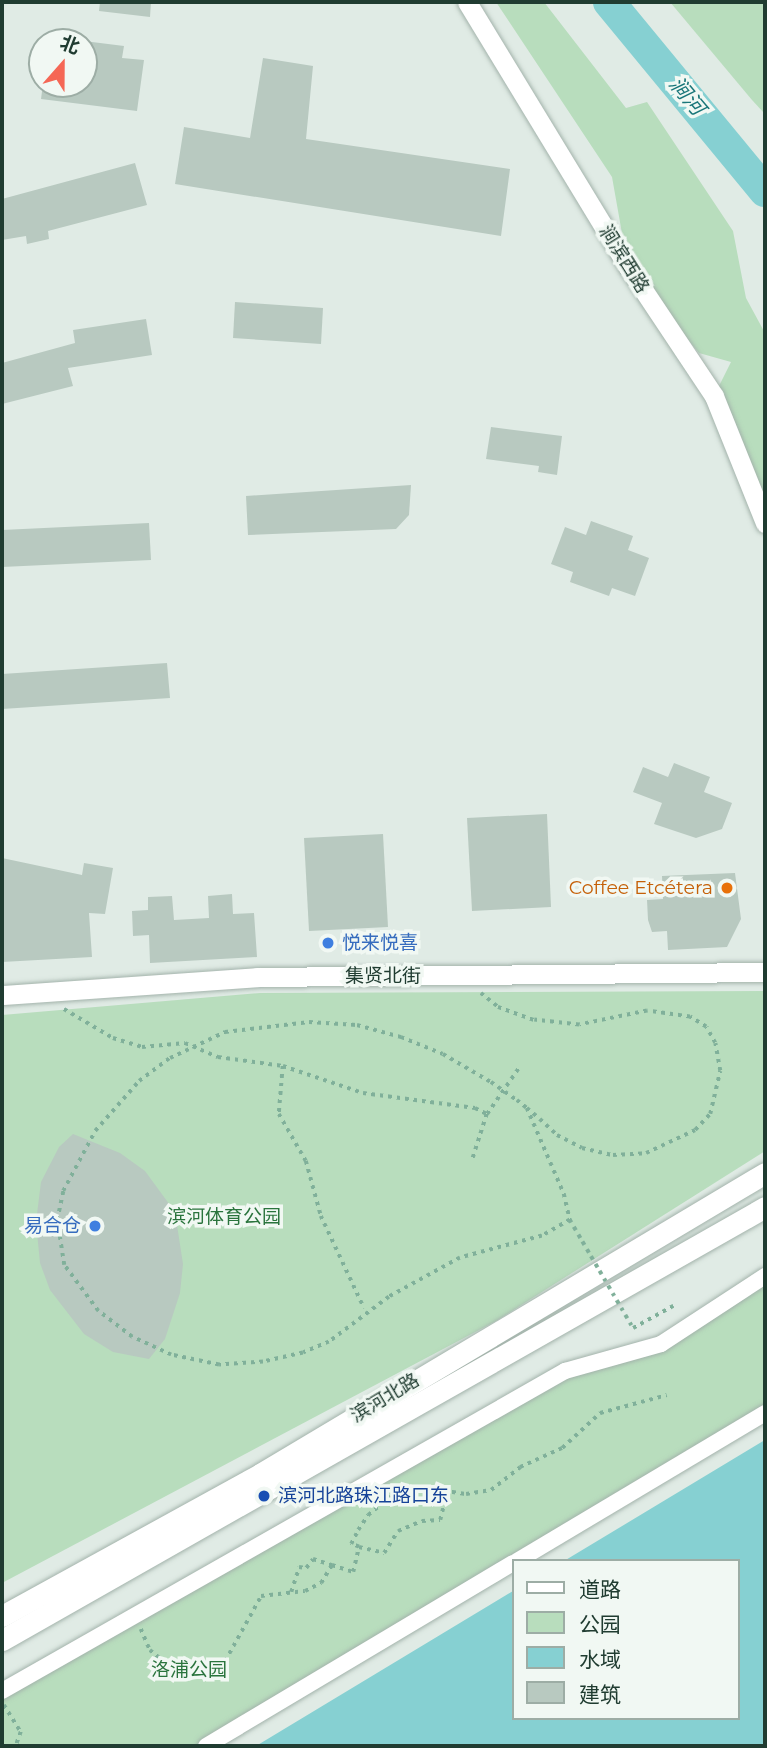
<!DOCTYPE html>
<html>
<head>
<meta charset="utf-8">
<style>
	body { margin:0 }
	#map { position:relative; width:767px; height:1748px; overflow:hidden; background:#e0ebe5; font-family:Montserrat,"Noto Sans SC",sans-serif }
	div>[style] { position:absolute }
	.green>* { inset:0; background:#b8ddbd }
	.water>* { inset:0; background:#86d0d2 }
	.river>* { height:32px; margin:-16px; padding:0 16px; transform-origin:16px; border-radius:16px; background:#86d0d2 }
	.building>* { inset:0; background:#b8c9c0 }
	.path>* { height:3.5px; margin-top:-1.75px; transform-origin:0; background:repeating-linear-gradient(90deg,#80b09a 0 3.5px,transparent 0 8.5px) }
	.roads { filter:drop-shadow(0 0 2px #a3b3ab) drop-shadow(0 0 2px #a3b3ab) }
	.pedestrian>* { height:16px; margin:-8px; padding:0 8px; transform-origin:8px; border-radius:8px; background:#fff }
	.minor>* { height:19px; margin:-9.5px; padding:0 9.5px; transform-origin:9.5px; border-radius:9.5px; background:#fff }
	.secondary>* { height:21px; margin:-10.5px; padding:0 10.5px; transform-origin:10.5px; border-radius:10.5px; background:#fff }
	.path-bridge>* { height:3.5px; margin-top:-1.75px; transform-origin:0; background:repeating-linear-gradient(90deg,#80b09a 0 3.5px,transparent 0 8.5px) }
	.dots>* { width:19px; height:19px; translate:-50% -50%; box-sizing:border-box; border:4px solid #f1f8f3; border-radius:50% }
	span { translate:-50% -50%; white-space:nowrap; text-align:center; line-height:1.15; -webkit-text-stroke:7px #f1f8f3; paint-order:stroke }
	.street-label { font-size:19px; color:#203c31 }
	.food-label { font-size:19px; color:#c56008 }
	.right { translate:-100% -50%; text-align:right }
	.shop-label { font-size:19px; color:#366cbe }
	.left { translate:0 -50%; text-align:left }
	.park-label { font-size:19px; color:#2a743d }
	.transit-label { font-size:19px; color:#164399 }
	.water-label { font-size:21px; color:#197679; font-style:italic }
	.frame { position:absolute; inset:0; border:4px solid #203c31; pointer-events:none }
	.legend { position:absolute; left:512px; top:1559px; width:228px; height:161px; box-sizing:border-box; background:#f1f8f3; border:2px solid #9dada5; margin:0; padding:9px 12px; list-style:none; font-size:21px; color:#203c31 }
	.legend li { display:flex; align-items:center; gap:14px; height:35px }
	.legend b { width:35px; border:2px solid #9dada5 }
	.north { position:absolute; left:28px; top:28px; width:70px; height:70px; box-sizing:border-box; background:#f1f8f3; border:2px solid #9dada5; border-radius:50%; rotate:21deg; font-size:19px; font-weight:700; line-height:28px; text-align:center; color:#203c31 }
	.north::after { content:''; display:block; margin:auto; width:24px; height:32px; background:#f56755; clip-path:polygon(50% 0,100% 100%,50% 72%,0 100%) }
</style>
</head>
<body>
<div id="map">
	<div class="green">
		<i style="clip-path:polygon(496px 2px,544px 2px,626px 108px,647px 102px,733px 231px,746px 298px,765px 333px,765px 507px,714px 396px,731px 362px,699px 353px,628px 267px,612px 177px)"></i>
		<i style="clip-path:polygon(670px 2px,765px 2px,765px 114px,752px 100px)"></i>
		<i style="clip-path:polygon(765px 991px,765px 1151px,496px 1321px,2px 1583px,2px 1015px,260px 993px)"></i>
		<i style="clip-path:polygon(765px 1276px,765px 1413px,206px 1746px,2px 1746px,2px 1691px,565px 1371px,661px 1344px)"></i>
	</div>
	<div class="water">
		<i style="clip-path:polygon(765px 1440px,765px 1746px,256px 1746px,513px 1591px,513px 1718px,737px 1718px,737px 1561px,564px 1561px)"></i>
	</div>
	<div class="river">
		<i style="left:609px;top:2px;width:245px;rotate:50.5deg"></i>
	</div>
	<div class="building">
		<i style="clip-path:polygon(100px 2px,151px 2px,150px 17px,99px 11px)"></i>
		<i style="clip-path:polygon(84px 41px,124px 46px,122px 58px,144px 60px,137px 111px,41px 99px,43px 84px,84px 84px)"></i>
		<i style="clip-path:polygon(263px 58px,313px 66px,306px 139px,510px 169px,501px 236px,175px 184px,184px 127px,250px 138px)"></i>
		<i style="clip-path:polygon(135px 163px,147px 205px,48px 231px,49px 239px,27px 244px,26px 236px,2px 240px,2px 199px)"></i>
		<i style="clip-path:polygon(235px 302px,323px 308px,321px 344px,233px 338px)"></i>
		<i style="clip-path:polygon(146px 319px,152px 355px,68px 368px,73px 386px,2px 404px,2px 363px,75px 343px,73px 330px)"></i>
		<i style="clip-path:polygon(491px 427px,562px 436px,557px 475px,538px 472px,539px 466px,486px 459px)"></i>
		<i style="clip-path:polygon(411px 485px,409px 515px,396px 529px,248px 535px,246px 496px)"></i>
		<i style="clip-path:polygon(591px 521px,633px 536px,628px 550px,649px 558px,635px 596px,612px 588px,609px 596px,570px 582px,573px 572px,551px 564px,565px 527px,586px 535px)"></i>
		<i style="clip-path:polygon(149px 523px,151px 560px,2px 567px,2px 530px)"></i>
		<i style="clip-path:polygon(167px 663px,170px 698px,2px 709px,2px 674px)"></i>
		<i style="clip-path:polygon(674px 763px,710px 777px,704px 792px,732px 803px,722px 829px,696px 838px,654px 824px,662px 803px,633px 792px,643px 767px,668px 777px)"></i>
		<i style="clip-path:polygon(547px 814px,551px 907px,472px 911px,467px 818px)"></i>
		<i style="clip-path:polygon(383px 834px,388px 927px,309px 931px,304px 838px)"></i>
		<i style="clip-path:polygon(2px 858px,82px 875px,84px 863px,113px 868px,105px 914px,89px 913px,92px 957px,2px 962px)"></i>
		<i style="clip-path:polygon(735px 873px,741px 919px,727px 947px,668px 950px,667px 931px,652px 932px,648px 920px,647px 900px,663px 899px,662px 876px)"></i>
		<i style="clip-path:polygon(232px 894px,233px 914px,254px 913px,257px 957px,150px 963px,149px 935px,133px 936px,132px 911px,148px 910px,148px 897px,172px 896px,174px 920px,209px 918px,208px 896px)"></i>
		<i style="clip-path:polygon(73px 1134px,120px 1153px,145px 1171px,175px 1212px,183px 1264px,180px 1293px,165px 1339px,149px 1359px,113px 1352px,84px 1334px,50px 1290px,40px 1263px,36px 1222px,41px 1182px,59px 1147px)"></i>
	</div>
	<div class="path">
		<i style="left:481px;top:993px;width:22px;rotate:39deg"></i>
		<i style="left:498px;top:1007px;width:38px;rotate:20deg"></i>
		<i style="left:64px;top:1009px;width:57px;rotate:30.6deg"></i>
		<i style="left:113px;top:1038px;width:30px;rotate:17deg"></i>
		<i style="left:142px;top:1047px;width:43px;rotate:-5.3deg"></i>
		<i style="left:185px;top:1043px;width:36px;rotate:23deg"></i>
		<i style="left:218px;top:1057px;width:66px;rotate:7.9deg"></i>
		<i style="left:283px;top:1066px;width:84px;rotate:18.6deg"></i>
		<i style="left:363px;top:1093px;width:113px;rotate:7.6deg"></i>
		<i style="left:475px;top:1108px;width:13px;rotate:27deg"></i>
		<i style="left:487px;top:1114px;width:49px;rotate:107.7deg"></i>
		<i style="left:283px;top:1066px;width:48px;rotate:94.8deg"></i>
		<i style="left:279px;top:1114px;width:54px;rotate:60.1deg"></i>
		<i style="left:306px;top:1161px;width:57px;rotate:74.7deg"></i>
		<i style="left:321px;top:1216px;width:102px;rotate:64.9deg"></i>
		<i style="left:487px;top:1114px;width:55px;rotate:-55.4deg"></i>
		<i style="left:633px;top:1328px;width:46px;rotate:-28.8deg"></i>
		<i style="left:359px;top:1547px;width:26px;rotate:13deg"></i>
		<i style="left:384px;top:1553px;width:26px;rotate:-58deg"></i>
		<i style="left:398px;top:1531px;width:26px;rotate:-23deg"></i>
		<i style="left:422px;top:1521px;width:18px;rotate:-3deg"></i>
		<i style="left:440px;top:1520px;width:32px;rotate:-76deg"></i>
		<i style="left:291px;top:1592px;width:26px;rotate:-72deg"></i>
		<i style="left:299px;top:1567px;width:7px;rotate:8deg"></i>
		<i style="left:306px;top:1568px;width:11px;rotate:-52deg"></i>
		<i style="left:313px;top:1559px;width:20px;rotate:18deg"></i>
		<i style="left:141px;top:1629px;width:23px;rotate:67deg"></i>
		<i style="left:150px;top:1650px;width:17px;rotate:40deg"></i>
		<i style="left:163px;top:1661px;width:17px;rotate:24deg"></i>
		<i style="left:179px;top:1668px;width:31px;rotate:2deg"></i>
		<i style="left:210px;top:1669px;width:17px;rotate:-28deg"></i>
		<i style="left:225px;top:1661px;width:74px;rotate:-61deg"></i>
		<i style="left:261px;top:1596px;width:44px;rotate:-6.5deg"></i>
		<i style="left:305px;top:1591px;width:18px;rotate:-27deg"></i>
		<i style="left:321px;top:1583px;width:21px;rotate:-59deg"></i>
		<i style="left:332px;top:1565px;width:22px;rotate:18deg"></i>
		<i style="left:353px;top:1572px;width:26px;rotate:-77deg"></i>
		<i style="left:359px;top:1547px;width:9px;rotate:-159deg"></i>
		<i style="left:351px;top:1544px;width:16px;rotate:-63deg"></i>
		<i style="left:358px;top:1530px;width:18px;rotate:-56deg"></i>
		<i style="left:368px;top:1515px;width:32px;rotate:-39deg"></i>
		<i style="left:393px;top:1495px;width:35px;rotate:-12deg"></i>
		<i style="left:427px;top:1488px;width:39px;rotate:9deg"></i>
		<i style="left:466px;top:1494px;width:25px;rotate:-9deg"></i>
		<i style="left:491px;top:1490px;width:37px;rotate:-38deg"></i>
		<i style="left:520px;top:1467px;width:46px;rotate:-24.3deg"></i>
		<i style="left:562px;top:1448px;width:52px;rotate:-42.6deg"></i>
		<i style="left:600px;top:1413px;width:69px;rotate:-15deg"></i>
		<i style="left:4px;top:1705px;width:32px;rotate:58deg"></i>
		<i style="left:21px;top:1732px;width:15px;rotate:110deg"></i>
	</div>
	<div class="roads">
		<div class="pedestrian">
			<i style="left:517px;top:1561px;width:289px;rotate:-30.8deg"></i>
			<i style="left:2px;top:1691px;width:648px;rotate:-29.61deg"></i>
			<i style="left:565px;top:1371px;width:100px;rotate:-15.7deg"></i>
			<i style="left:661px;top:1344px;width:124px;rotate:-33.2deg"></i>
			<i style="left:206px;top:1746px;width:357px;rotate:-30.8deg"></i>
		</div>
		<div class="minor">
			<i style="left:467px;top:2px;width:310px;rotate:58.7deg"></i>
			<i style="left:628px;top:267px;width:155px;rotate:56.3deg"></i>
			<i style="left:714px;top:396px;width:137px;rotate:68.1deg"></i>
			<i style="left:2px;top:995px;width:256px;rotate:-4deg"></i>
			<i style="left:257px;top:977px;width:508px;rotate:-0.56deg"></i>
		</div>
		<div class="secondary">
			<i style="left:2px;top:1616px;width:294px;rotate:-28.8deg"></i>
			<i style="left:260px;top:1474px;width:588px;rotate:-30.8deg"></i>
			<i style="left:2px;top:1640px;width:877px;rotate:-29.57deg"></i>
		</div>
	</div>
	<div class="path-bridge">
		<i style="left:527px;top:1108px;width:94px;rotate:66.7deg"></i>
		<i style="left:564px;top:1194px;width:27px;rotate:77deg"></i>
		<i style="left:570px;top:1220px;width:32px;rotate:150deg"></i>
		<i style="left:542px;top:1236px;width:85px;rotate:165deg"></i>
		<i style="left:460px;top:1258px;width:81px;rotate:151.2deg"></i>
		<i style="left:389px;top:1297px;width:75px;rotate:143.1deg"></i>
		<i style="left:329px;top:1342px;width:28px;rotate:157deg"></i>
		<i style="left:303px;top:1353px;width:41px;rotate:167.3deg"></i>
		<i style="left:263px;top:1362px;width:44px;rotate:176.1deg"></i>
		<i style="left:219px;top:1365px;width:49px;rotate:-168.2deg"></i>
		<i style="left:171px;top:1355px;width:43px;rotate:-155.2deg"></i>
		<i style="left:132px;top:1337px;width:43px;rotate:-142.6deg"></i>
		<i style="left:98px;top:1311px;width:57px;rotate:-126.5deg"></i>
		<i style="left:64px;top:1265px;width:46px;rotate:-98.8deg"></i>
		<i style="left:57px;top:1220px;width:30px;rotate:-78deg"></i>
		<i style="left:63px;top:1191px;width:68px;rotate:-61.9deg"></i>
		<i style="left:95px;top:1131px;width:67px;rotate:-48.7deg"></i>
		<i style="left:139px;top:1081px;width:39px;rotate:-37deg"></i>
		<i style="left:170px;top:1058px;width:61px;rotate:-25.3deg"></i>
		<i style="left:225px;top:1032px;width:85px;rotate:-6.8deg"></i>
		<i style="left:309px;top:1022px;width:48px;rotate:3.6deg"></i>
		<i style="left:357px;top:1025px;width:46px;rotate:15.3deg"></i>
		<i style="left:401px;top:1037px;width:45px;rotate:22deg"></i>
		<i style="left:443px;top:1054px;width:56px;rotate:30.3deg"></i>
		<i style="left:491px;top:1082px;width:32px;rotate:35deg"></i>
		<i style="left:517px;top:1100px;width:13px;rotate:39deg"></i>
		<i style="left:527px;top:1108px;width:17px;rotate:40deg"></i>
		<i style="left:540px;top:1119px;width:23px;rotate:43deg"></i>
		<i style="left:557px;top:1135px;width:28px;rotate:27deg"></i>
		<i style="left:582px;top:1148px;width:32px;rotate:13deg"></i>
		<i style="left:613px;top:1155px;width:33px;rotate:-3deg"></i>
		<i style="left:646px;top:1153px;width:54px;rotate:-25.1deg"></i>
		<i style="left:695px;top:1130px;width:22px;rotate:-47deg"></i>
		<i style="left:710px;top:1114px;width:44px;rotate:-76.9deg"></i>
		<i style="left:720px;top:1071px;width:28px;rotate:-100deg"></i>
		<i style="left:715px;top:1043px;width:18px;rotate:-119deg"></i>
		<i style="left:706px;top:1027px;width:19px;rotate:-148deg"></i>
		<i style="left:690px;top:1017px;width:43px;rotate:-172.1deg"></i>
		<i style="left:647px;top:1011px;width:69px;rotate:168.4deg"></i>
		<i style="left:579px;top:1025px;width:45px;rotate:-173.7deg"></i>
		<i style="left:570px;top:1220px;width:125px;rotate:59.7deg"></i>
	</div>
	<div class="dots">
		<i style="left:727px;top:888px;background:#e8710a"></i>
		<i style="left:328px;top:943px;background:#3f7fe0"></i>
		<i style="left:95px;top:1226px;background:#3f7fe0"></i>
		<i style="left:264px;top:1496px;background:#1a4fb4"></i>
	</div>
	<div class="street-label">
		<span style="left:624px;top:259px;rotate:58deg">涧滨西路</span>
		<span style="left:383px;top:976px">集贤北街</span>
		<span style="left:385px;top:1398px;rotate:-31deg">滨河北路</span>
	</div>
	<div class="food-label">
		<span class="right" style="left:713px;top:888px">Coffee Etcétera</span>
	</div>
	<div class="shop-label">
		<span class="left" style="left:342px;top:943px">悦来悦喜</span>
		<span class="right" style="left:81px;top:1226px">易合仓</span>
	</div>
	<div class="park-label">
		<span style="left:224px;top:1217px">滨河体育公园</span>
		<span style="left:189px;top:1670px">洛浦公园</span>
	</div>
	<div class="transit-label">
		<span class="left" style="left:278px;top:1496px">滨河北路珠江路口东</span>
	</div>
	<div class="water-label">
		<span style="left:687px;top:96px;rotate:50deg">涧河</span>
	</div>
	<div class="frame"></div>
	<ul class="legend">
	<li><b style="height:9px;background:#fff"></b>道路</li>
	<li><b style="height:19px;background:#b8ddbd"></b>公园</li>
	<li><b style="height:19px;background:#86d0d2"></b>水域</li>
	<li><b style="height:19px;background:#b8c9c0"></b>建筑</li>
	</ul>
	<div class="north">北</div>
</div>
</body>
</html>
